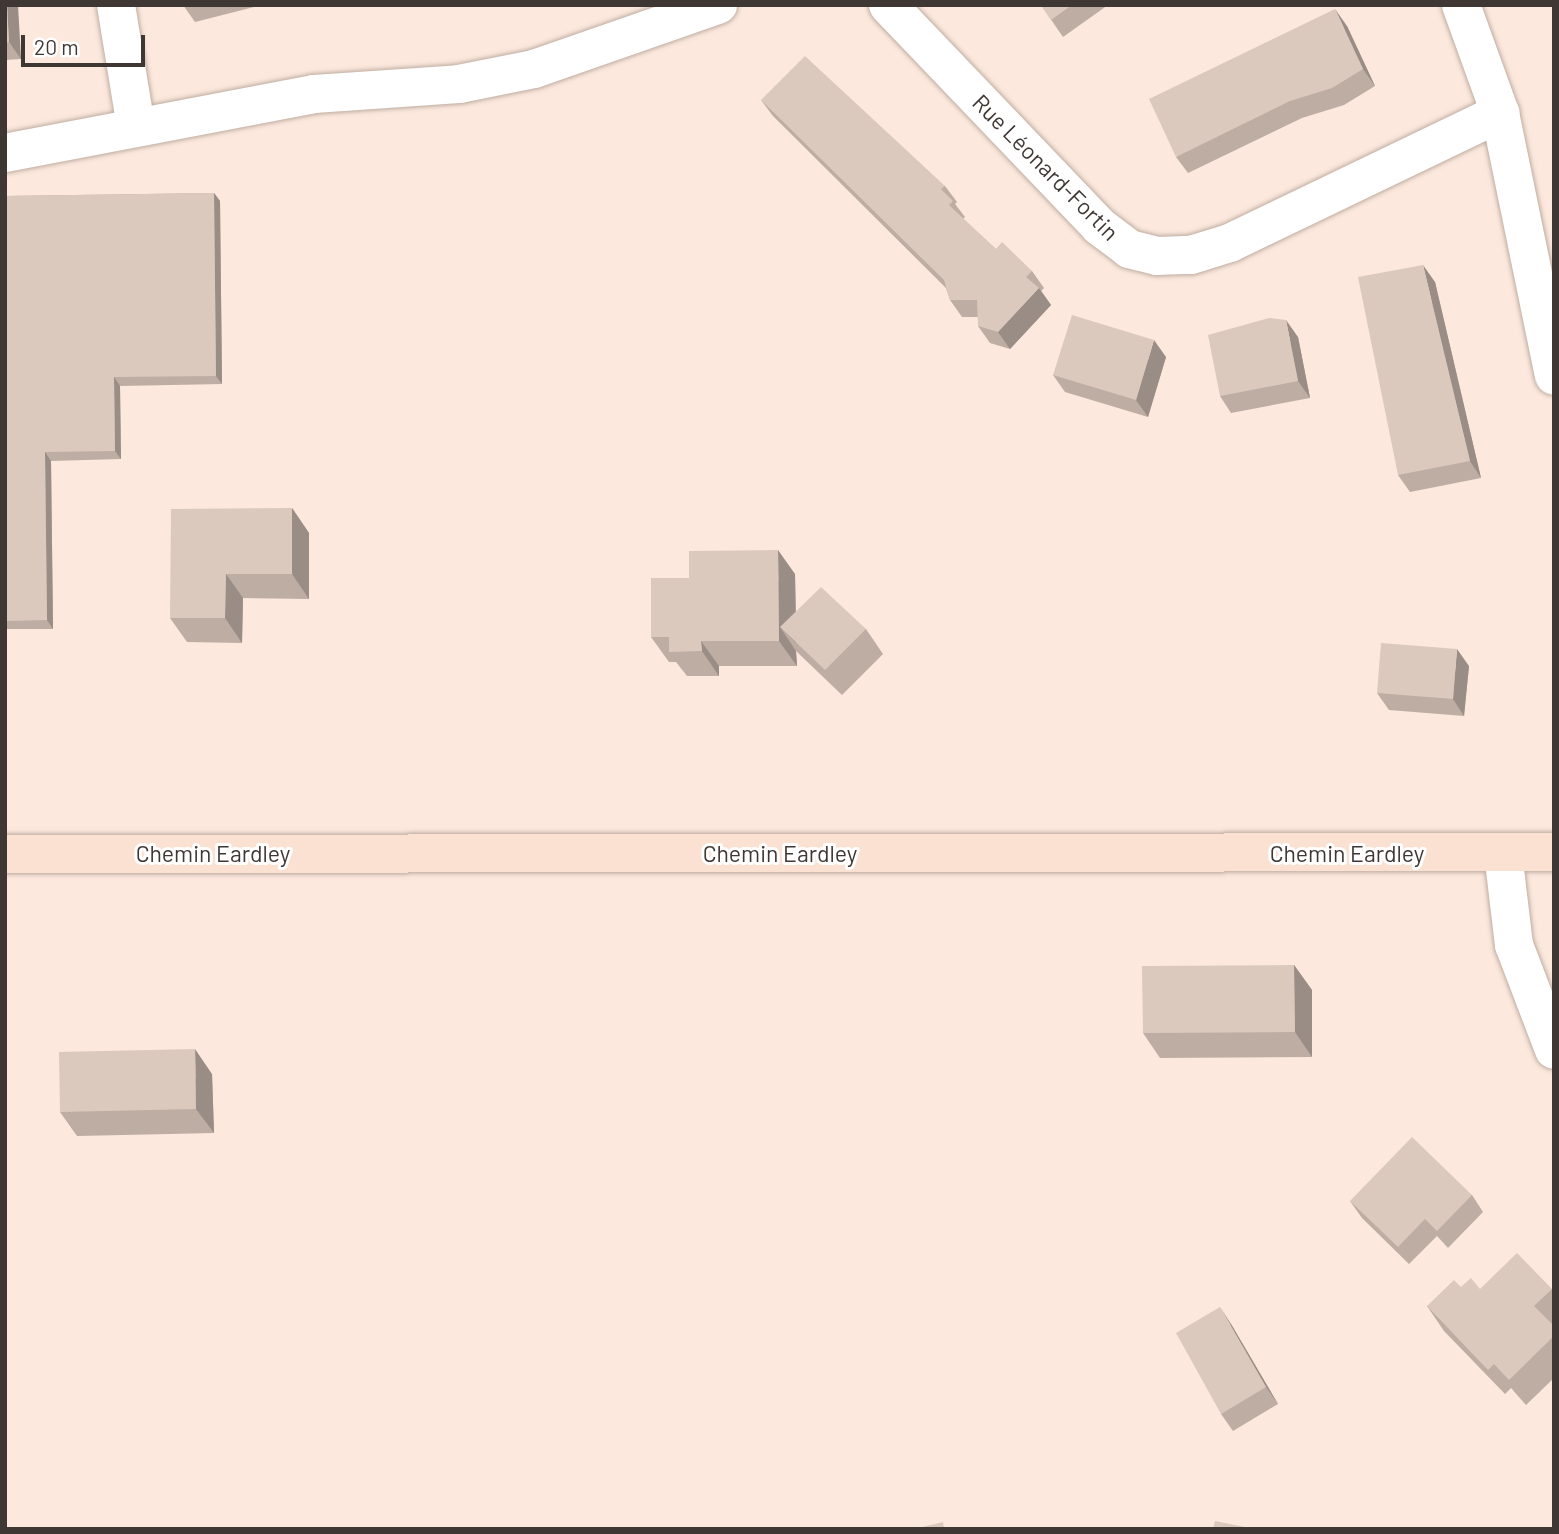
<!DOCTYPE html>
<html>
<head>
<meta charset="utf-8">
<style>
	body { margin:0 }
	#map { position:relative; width:1559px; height:1534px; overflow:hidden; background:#fce8dd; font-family:Barlow,sans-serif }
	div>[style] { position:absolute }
	.roads { filter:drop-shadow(0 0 2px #bfada2) drop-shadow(0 0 2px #bfada2) }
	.minor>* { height:38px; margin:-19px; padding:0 19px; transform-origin:19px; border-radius:19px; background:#fff }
	.secondary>* { height:38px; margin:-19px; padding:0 19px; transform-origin:19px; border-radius:19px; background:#fae1d1 }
	.wall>* { inset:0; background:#bdada3 }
	.shaded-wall>* { inset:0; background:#9a8d85 }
	.building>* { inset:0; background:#dcc9be }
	span { translate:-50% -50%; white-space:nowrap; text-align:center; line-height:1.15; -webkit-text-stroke:6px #fff; paint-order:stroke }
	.street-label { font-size:23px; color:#3f3733 }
	.frame { position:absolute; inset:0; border:7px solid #3f3733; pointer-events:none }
	.scale { position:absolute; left:21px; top:35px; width:124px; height:32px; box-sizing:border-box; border:4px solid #3f3733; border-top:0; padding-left:9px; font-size:21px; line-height:24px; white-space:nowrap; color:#3f3733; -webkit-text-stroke:5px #fff; paint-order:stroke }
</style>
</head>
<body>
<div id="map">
	<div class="roads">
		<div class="minor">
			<i style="left:116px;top:5px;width:124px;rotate:80.7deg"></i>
			<i style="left:888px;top:5px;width:306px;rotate:46.3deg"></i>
			<i style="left:1099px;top:226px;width:38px;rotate:37deg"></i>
			<i style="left:1129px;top:249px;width:29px;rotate:14deg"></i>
			<i style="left:1157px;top:256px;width:34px;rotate:-2deg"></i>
			<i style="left:1191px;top:255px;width:41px;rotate:-17.1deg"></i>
			<i style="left:1230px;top:243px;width:300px;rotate:-25.7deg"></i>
			<i style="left:1461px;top:5px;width:115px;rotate:70.1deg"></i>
			<i style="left:1500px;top:113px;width:268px;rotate:78.4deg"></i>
			<i style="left:5px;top:153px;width:315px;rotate:-10.8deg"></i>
			<i style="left:314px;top:94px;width:145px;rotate:-3.9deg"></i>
			<i style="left:459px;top:84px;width:76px;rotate:-11.3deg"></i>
			<i style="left:534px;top:69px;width:195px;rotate:-19.2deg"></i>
			<i style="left:1503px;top:853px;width:93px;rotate:83.2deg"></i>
			<i style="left:1514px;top:945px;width:112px;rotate:69.1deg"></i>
		</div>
		<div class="secondary">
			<i style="left:5px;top:854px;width:1549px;rotate:-0.07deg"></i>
		</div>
	</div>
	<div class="wall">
		<i style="clip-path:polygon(5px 5px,21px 59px,5px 60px)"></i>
		<i style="clip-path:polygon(183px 5px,262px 5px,195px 22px)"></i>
		<i style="clip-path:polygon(1041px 5px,1108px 5px,1063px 37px)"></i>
		<i style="clip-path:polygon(1347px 26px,1375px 86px,1344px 105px,1302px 118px,1188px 173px,1176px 157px)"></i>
		<i style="clip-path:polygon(761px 100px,945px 186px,957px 202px,955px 204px,965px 217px,963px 219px,996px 249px,1032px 271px,1044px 288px,1041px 291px,1051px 305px,1010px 349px,990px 343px,978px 326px,978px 317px,962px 317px,950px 300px,946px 288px,773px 116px)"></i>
		<i style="clip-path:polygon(214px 193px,220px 201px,222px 384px,120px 386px,121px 459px,51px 461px,53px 629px,5px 629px,5px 196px)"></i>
		<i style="clip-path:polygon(1435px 282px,1481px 478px,1410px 492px,1398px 475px)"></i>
		<i style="clip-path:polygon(1298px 337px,1310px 398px,1231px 413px,1220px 396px)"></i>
		<i style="clip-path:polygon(1166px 357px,1148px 417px,1065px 392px,1053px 375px)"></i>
		<i style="clip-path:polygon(292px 508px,309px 533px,309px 599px,243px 598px,242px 643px,187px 642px,170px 618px)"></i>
		<i style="clip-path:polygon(795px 574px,796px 611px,866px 629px,883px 654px,842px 695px,796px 651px,797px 666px,719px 666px,719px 676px,687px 676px,676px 662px,669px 662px,651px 637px)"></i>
		<i style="clip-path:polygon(1469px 666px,1464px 716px,1389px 710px,1377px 693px)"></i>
		<i style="clip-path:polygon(1294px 965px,1312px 990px,1312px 1057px,1160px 1058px,1143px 1033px)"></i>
		<i style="clip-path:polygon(212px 1074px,214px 1133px,77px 1136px,60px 1112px)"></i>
		<i style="clip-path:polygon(1472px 1195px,1483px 1212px,1448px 1248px,1437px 1236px,1409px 1264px,1362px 1218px,1350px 1201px)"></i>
		<i style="clip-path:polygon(1461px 1287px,1480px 1289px,1552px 1289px,1554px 1292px,1554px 1378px,1526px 1405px,1511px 1388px,1505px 1394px,1444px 1331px,1427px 1306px)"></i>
		<i style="clip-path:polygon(1231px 1324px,1278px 1404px,1233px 1431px,1221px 1414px)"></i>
	</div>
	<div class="shaded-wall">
		<i style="clip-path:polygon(7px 5px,18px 5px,21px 59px,9px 42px)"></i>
		<i style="clip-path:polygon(1335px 9px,1347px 26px,1375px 86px,1363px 69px)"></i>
		<i style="clip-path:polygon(214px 193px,220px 201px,222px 384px,216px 376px)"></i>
		<i style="clip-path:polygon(1423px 265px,1435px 282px,1481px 478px,1470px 461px)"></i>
		<i style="clip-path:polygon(1039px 288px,1051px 305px,1010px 349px,998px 332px)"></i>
		<i style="clip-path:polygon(1286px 320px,1298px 337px,1310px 398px,1298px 381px)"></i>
		<i style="clip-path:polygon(1154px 340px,1166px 357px,1148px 417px,1136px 400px)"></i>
		<i style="clip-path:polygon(114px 377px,120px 386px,121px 459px,115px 451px)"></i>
		<i style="clip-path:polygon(45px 452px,51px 461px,53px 629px,47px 620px)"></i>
		<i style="clip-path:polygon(292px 508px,309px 533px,309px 599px,292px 574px)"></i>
		<i style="clip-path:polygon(778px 550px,795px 574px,796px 643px,780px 627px,796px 651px,797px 666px,779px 641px)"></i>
		<i style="clip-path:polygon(226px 574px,243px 598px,242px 643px,225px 618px)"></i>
		<i style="clip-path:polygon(701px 641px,719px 666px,719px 676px,702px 651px)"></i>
		<i style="clip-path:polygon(1457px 649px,1469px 666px,1464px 716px,1453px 699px)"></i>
		<i style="clip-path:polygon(1294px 965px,1312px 990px,1312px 1057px,1295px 1032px)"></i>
		<i style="clip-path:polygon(195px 1049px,212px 1074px,214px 1133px,196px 1109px)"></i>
		<i style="clip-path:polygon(1220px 1307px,1231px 1324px,1278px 1404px,1266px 1387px)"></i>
	</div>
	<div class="building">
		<i style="clip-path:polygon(5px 5px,7px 5px,9px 42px,5px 43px)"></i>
		<i style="clip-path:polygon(1041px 5px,1072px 5px,1051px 20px)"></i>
		<i style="clip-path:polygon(1335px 9px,1363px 69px,1332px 88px,1290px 101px,1176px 157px,1149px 99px)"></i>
		<i style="clip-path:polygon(805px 56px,945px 186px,941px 189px,953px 201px,949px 205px,996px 249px,1002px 242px,1032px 271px,1026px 277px,1039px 288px,998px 332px,978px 326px,977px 300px,950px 300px,944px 280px,761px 100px)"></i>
		<i style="clip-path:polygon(214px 193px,216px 376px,114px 377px,115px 451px,45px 452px,47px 620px,5px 621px,5px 196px)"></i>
		<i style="clip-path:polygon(1423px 265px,1470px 461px,1398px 475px,1358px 277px)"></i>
		<i style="clip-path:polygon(1072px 315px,1154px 340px,1136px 400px,1053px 375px)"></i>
		<i style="clip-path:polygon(1269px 318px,1286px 320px,1298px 381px,1220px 396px,1208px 335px)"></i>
		<i style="clip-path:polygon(292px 508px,292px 574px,226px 574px,225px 618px,170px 618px,171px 509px)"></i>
		<i style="clip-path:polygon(778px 550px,779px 641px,701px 641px,702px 651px,669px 652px,669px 637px,651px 637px,651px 578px,689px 578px,689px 551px)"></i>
		<i style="clip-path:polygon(821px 587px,866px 629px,825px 670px,780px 627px)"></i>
		<i style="clip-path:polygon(1381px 643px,1457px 649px,1453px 699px,1377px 693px)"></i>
		<i style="clip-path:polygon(1294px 965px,1295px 1032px,1143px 1033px,1142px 966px)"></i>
		<i style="clip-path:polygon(195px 1049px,196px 1109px,60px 1112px,59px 1052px)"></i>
		<i style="clip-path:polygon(1412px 1137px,1472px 1195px,1437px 1231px,1425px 1219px,1398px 1247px,1350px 1201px)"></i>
		<i style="clip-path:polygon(1517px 1253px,1552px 1289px,1534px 1306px,1554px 1326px,1554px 1336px,1509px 1380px,1494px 1364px,1488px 1370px,1427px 1306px,1454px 1280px,1461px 1287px,1471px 1278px,1480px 1289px)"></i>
		<i style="clip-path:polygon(1220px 1307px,1266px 1387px,1221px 1414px,1176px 1333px)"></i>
		<i style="clip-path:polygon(1215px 1521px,1255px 1529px,1213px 1529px)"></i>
		<i style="clip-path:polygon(943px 1522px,944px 1529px,914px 1529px)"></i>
	</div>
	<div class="street-label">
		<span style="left:1046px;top:167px;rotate:45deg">Rue Léonard-Fortin</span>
		<span style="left:213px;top:853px">Chemin Eardley</span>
		<span style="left:780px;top:853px">Chemin Eardley</span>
		<span style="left:1347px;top:853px">Chemin Eardley</span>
	</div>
	<div class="frame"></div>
	<div class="scale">20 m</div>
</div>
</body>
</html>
